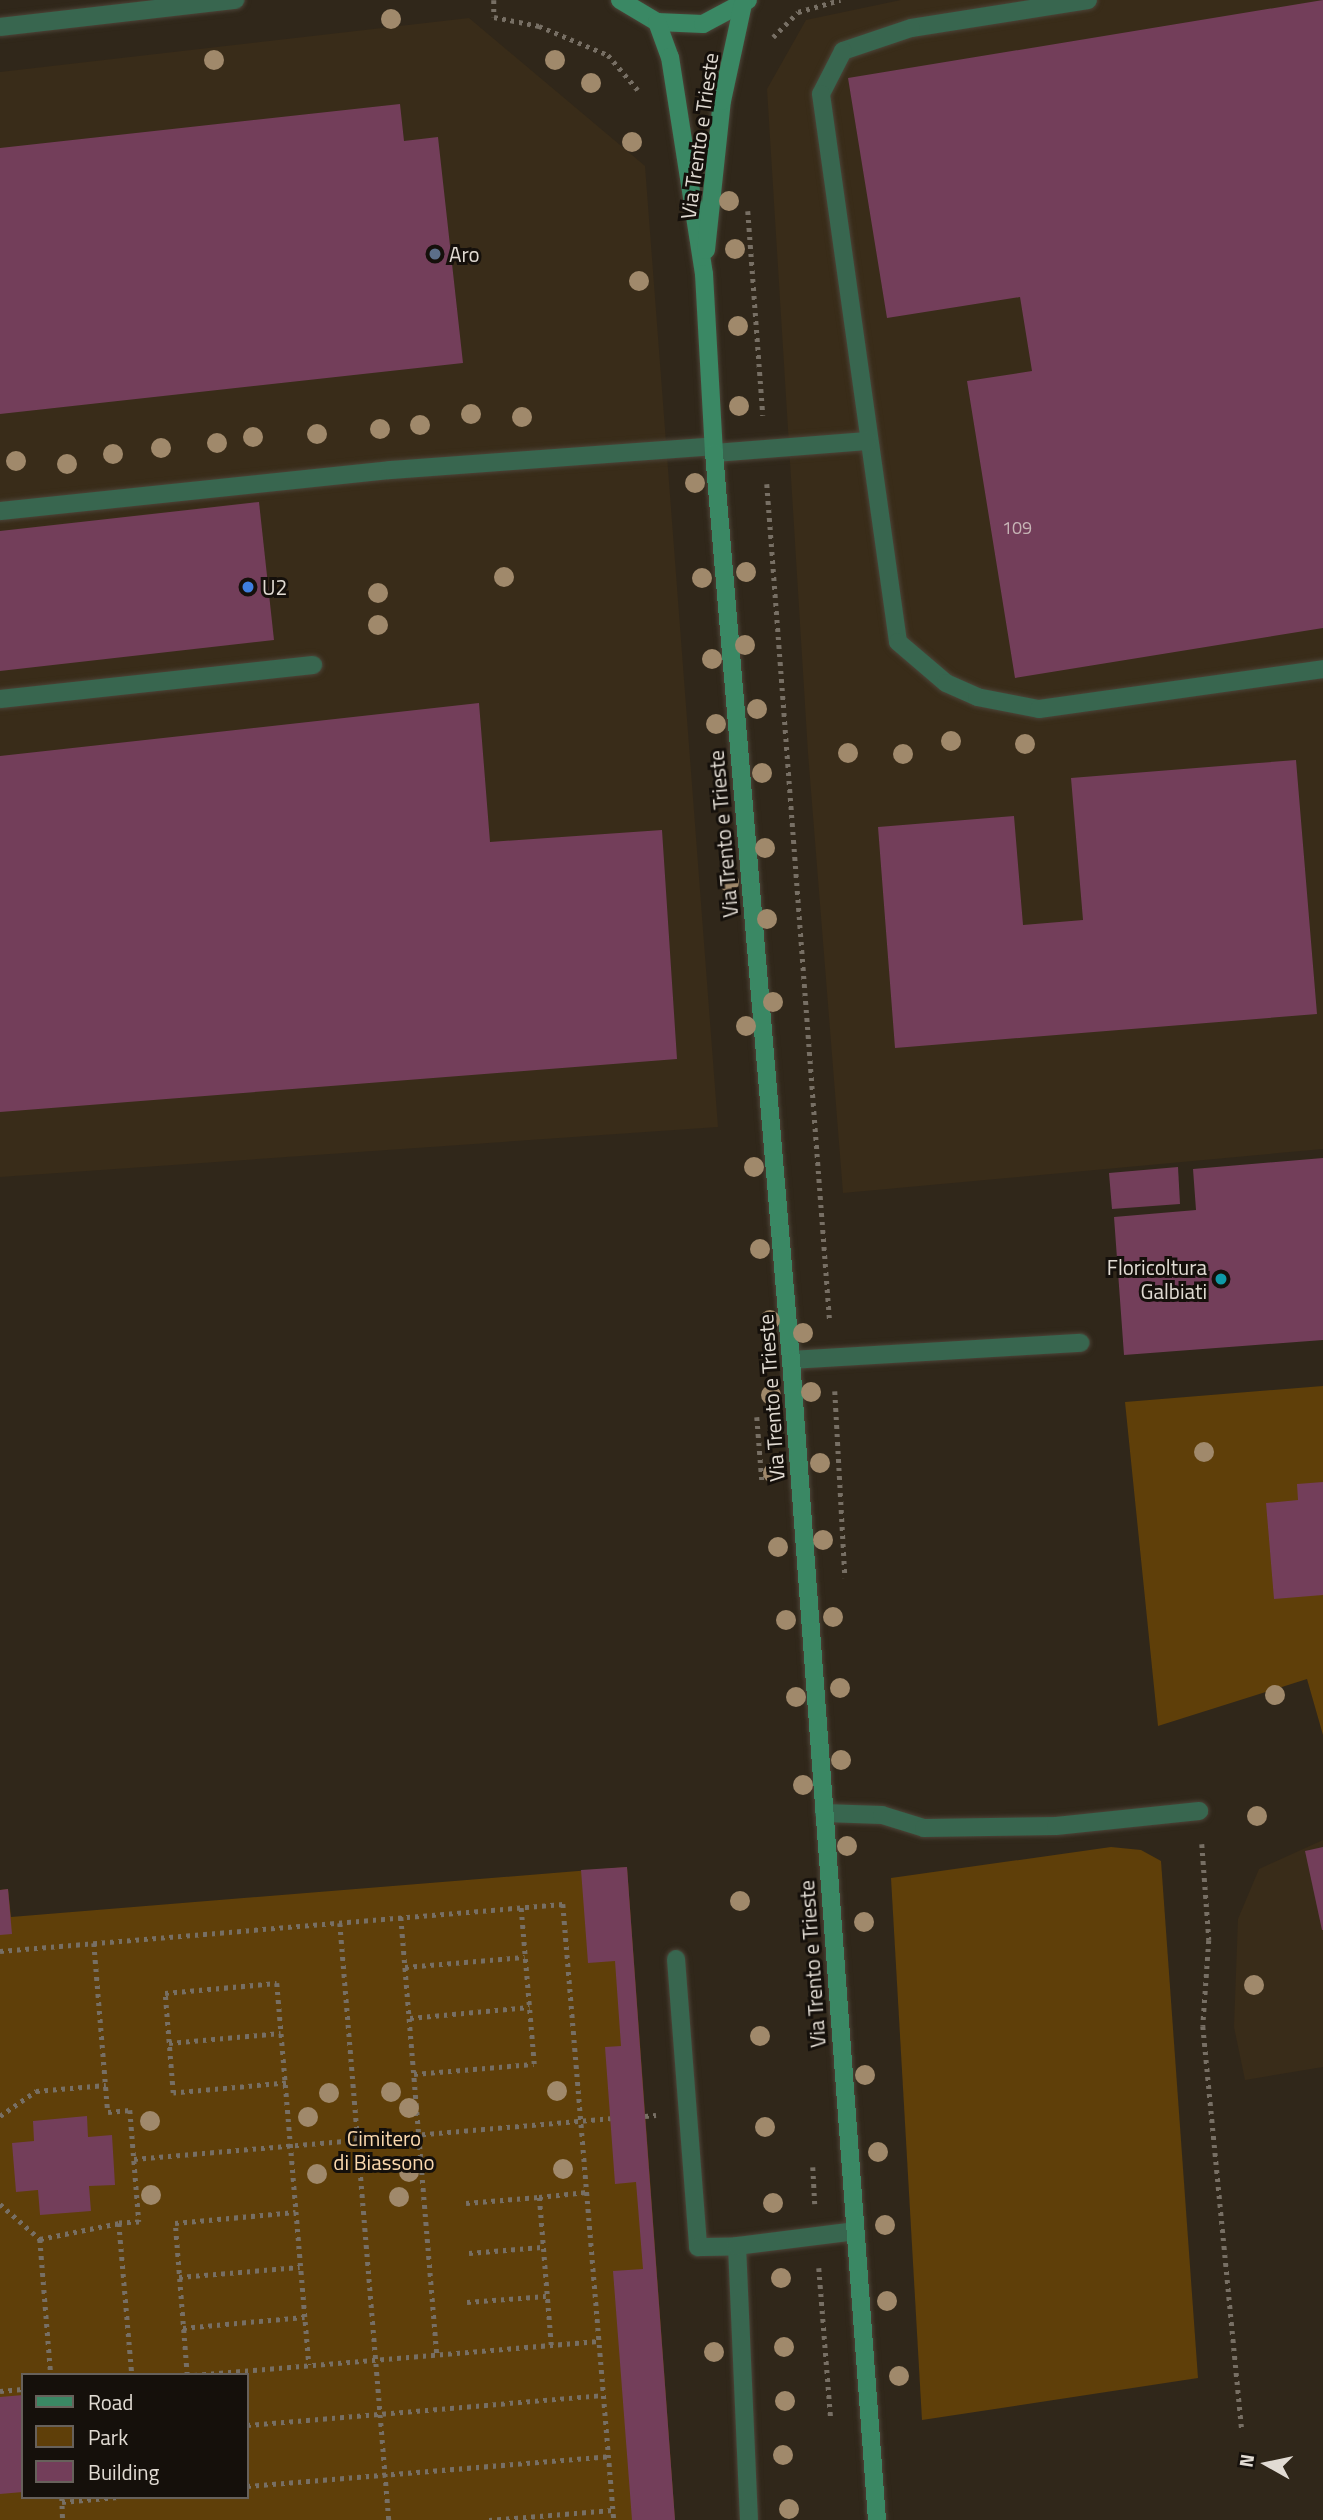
<!DOCTYPE html>
<html>
<head>
<meta charset="utf-8">
<style>
	body { margin:0 }
	#map { position:relative; width:1323px; height:2520px; overflow:hidden; background:#30271a; font-family:"Titillium Web",sans-serif }
	div>[style] { position:absolute }
	.built>* { inset:0; background:#392c19 }
	.green>* { inset:0; background:#5f3f09 }
	.building>* { inset:0; background:#733e5a }
	.path>* { height:4.5px; margin-top:-2.25px; transform-origin:0; background:repeating-linear-gradient(90deg,#776f64 0 3.5px,transparent 0 8.5px) }
	.roads { filter:drop-shadow(0 0 2px #4c4438) drop-shadow(0 0 2px #4c4438) }
	.lane>* { height:18px; margin:-9px; padding:0 9px; transform-origin:9px; border-radius:9px; background:#38664f }
	.street>* { height:18px; margin:-9px; padding:0 9px; transform-origin:9px; border-radius:9px; background:#38664f }
	.secondary>* { height:18px; margin:-9px; padding:0 9px; transform-origin:9px; border-radius:9px; background:#3a8864 }
	.trees>* { width:20px; height:20px; margin:-10px; border-radius:50%; background:#a0896b }
	.dots>* { width:19px; height:19px; translate:-50% -50%; box-sizing:border-box; border:4px solid #15100b; border-radius:50% }
	span { translate:-50% -50%; white-space:nowrap; text-align:center; line-height:1.15; -webkit-text-stroke:6px #15100b; paint-order:stroke }
	.number-label { font-size:18px; color:#c6b4b5 }
	.number-label span { -webkit-text-stroke-width:0 }
	.street-label { font-size:21px; color:#e1dbd3 }
	.poi-label { font-size:21px; color:#e1dbd3 }
	.left { translate:0 -50%; text-align:left }
	.right { translate:-100% -50%; text-align:right }
	.park-label { font-size:21px; color:#fbd9ae }
	.legend { position:absolute; left:21px; top:2373px; width:228px; height:126px; box-sizing:border-box; background:#15100b; border:2px solid #67615b; margin:0; padding:9px 12px; list-style:none; font-size:21px; color:#e1dbd3 }
	.legend li { display:flex; align-items:center; gap:14px; height:35px }
	.legend b { width:35px; border:2px solid #67615b }
	.north { position:absolute; left:1232px; top:2429px; width:70px; height:70px; -webkit-text-stroke:5px #15100b; paint-order:stroke; rotate:279deg; font-size:19px; font-weight:700; line-height:28px; text-align:center; color:#e1dbd3 }
	.north::after { content:''; display:block; margin:auto; width:24px; height:32px; background:#e1dbd3; clip-path:polygon(50% 0,100% 100%,50% 72%,0 100%) }
</style>
</head>
<body>
<div id="map">
	<div class="built">
		<i style="clip-path:polygon(901px 0,1323px 0,1323px 1149px,843px 1193px,808px 753px,767px 89px,806px 20px)"></i>
		<i style="clip-path:polygon(469px 18px,645px 166px,718px 1127px,0 1177px,0 72px)"></i>
		<i style="clip-path:polygon(1323px 1840px,1323px 2067px,1245px 2080px,1234px 2027px,1238px 1919px,1259px 1869px)"></i>
	</div>
	<div class="green">
		<i style="clip-path:polygon(1323px 1386px,1323px 1735px,1307px 1679px,1158px 1726px,1125px 1402px)"></i>
		<i style="clip-path:polygon(1111px 1847px,1141px 1850px,1161px 1861px,1198px 2378px,922px 2420px,891px 1878px)"></i>
		<i style="clip-path:polygon(evenodd,627px 1867px,675px 2520px,0 2520px,0 1890px,8px 1889px,11px 1917px,627px 1867px,23px 2375px,247px 2375px,247px 2497px,23px 2497px,23px 2375px)"></i>
	</div>
	<div class="building">
		<i style="clip-path:polygon(1323px 0,1323px 628px,1015px 678px,967px 381px,1032px 371px,1020px 297px,887px 318px,848px 78px)"></i>
		<i style="clip-path:polygon(400px 104px,404px 141px,438px 137px,463px 363px,0 414px,0 148px)"></i>
		<i style="clip-path:polygon(259px 502px,274px 640px,0 671px,0 531px)"></i>
		<i style="clip-path:polygon(479px 703px,490px 842px,662px 830px,677px 1059px,0 1112px,0 756px)"></i>
		<i style="clip-path:polygon(1296px 760px,1317px 1014px,895px 1048px,878px 827px,1014px 816px,1023px 925px,1083px 920px,1071px 778px)"></i>
		<i style="clip-path:polygon(1323px 1158px,1323px 1340px,1124px 1355px,1114px 1217px,1196px 1210px,1193px 1169px)"></i>
		<i style="clip-path:polygon(1178px 1167px,1180px 1204px,1112px 1209px,1109px 1173px)"></i>
		<i style="clip-path:polygon(1323px 1482px,1323px 1595px,1274px 1599px,1266px 1503px,1298px 1500px,1297px 1484px)"></i>
		<i style="clip-path:polygon(1323px 1847px,1323px 1930px,1322px 1930px,1305px 1851px)"></i>
		<i style="clip-path:polygon(627px 1867px,645px 2116px,675px 2520px,632px 2520px,613px 2271px,643px 2269px,636px 2182px,615px 2184px,605px 2047px,621px 2046px,615px 1961px,588px 1963px,581px 1870px)"></i>
		<i style="clip-path:polygon(8px 1889px,12px 1934px,0 1935px,0 1890px)"></i>
		<i style="clip-path:polygon(87px 2116px,88px 2137px,112px 2135px,115px 2185px,89px 2186px,91px 2211px,40px 2215px,38px 2190px,16px 2192px,12px 2143px,34px 2141px,33px 2121px)"></i>
		<i style="clip-path:polygon(23px 2395px,23px 2492px,0 2494px,0 2397px)"></i>
	</div>
	<div class="path">
		<i style="left:494px;top:0;width:17px;rotate:90deg"></i>
		<i style="left:494px;top:17px;width:46px;rotate:11.3deg"></i>
		<i style="left:539px;top:26px;width:75px;rotate:22.8deg"></i>
		<i style="left:608px;top:55px;width:46px;rotate:49.4deg"></i>
		<i style="left:773px;top:37px;width:35px;rotate:-45deg"></i>
		<i style="left:798px;top:12px;width:44px;rotate:-15.9deg"></i>
		<i style="left:748px;top:211px;width:205px;rotate:85.8deg"></i>
		<i style="left:767px;top:484px;width:841px;rotate:85.71deg"></i>
		<i style="left:835px;top:1391px;width:187px;rotate:86.9deg"></i>
		<i style="left:757px;top:1417px;width:64px;rotate:85.5deg"></i>
		<i style="left:1202px;top:1844px;width:96px;rotate:85.8deg"></i>
		<i style="left:1209px;top:1940px;width:86px;rotate:94deg"></i>
		<i style="left:1203px;top:2026px;width:404px;rotate:84.5deg"></i>
		<i style="left:401px;top:1917px;width:438px;rotate:85.3deg"></i>
		<i style="left:340px;top:1923px;width:599px;rotate:85.31deg"></i>
		<i style="left:94px;top:1943px;width:170px;rotate:85.3deg"></i>
		<i style="left:108px;top:2112px;width:22px;rotate:-5deg"></i>
		<i style="left:130px;top:2110px;width:112px;rotate:85.4deg"></i>
		<i style="left:139px;top:2222px;width:20px;rotate:177deg"></i>
		<i style="left:119px;top:2223px;width:153px;rotate:85.1deg"></i>
		<i style="left:0;top:1951px;width:565px;rotate:-4.77deg"></i>
		<i style="left:563px;top:1904px;width:618px;rotate:85.27deg"></i>
		<i style="left:405px;top:1967px;width:120px;rotate:-4.8deg"></i>
		<i style="left:410px;top:2018px;width:120px;rotate:-5.3deg"></i>
		<i style="left:169px;top:2043px;width:112px;rotate:-5.1deg"></i>
		<i style="left:414px;top:2074px;width:120px;rotate:-4.8deg"></i>
		<i style="left:534px;top:2064px;width:157px;rotate:-94.8deg"></i>
		<i style="left:286px;top:2083px;width:113px;rotate:174.9deg"></i>
		<i style="left:173px;top:2093px;width:100px;rotate:-94.6deg"></i>
		<i style="left:165px;top:1993px;width:112px;rotate:-5.1deg"></i>
		<i style="left:277px;top:1983px;width:383px;rotate:85.2deg"></i>
		<i style="left:0;top:2116px;width:44px;rotate:-34.8deg"></i>
		<i style="left:36px;top:2091px;width:70px;rotate:-4.9deg"></i>
		<i style="left:645px;top:2116px;width:11px;rotate:-5deg"></i>
		<i style="left:134px;top:2159px;width:478px;rotate:-4.9deg"></i>
		<i style="left:813px;top:2167px;width:37px;rotate:87deg"></i>
		<i style="left:466px;top:2203px;width:73px;rotate:-4.7deg"></i>
		<i style="left:0;top:2204px;width:53px;rotate:41.2deg"></i>
		<i style="left:40px;top:2239px;width:81px;rotate:-11.4deg"></i>
		<i style="left:40px;top:2239px;width:136px;rotate:85.4deg"></i>
		<i style="left:469px;top:2253px;width:73px;rotate:-4.7deg"></i>
		<i style="left:819px;top:2268px;width:152px;rotate:85.5deg"></i>
		<i style="left:179px;top:2277px;width:121px;rotate:-4.7deg"></i>
		<i style="left:467px;top:2302px;width:79px;rotate:-4.3deg"></i>
		<i style="left:183px;top:2328px;width:122px;rotate:-5.2deg"></i>
		<i style="left:551px;top:2345px;width:148px;rotate:-94.6deg"></i>
		<i style="left:539px;top:2197px;width:48px;rotate:-5.9deg"></i>
		<i style="left:187px;top:2375px;width:152px;rotate:-94.5deg"></i>
		<i style="left:175px;top:2223px;width:121px;rotate:-5.2deg"></i>
		<i style="left:194px;top:2375px;width:406px;rotate:-4.8deg"></i>
		<i style="left:0;top:2391px;width:23px;rotate:-5deg"></i>
		<i style="left:247px;top:2425px;width:357px;rotate:-4.8deg"></i>
		<i style="left:247px;top:2486px;width:363px;rotate:-4.7deg"></i>
		<i style="left:62px;top:2497px;width:23px;rotate:88deg"></i>
		<i style="left:62px;top:2502px;width:56px;rotate:-5.1deg"></i>
		<i style="left:489px;top:2520px;width:124px;rotate:-4.6deg"></i>
	</div>
	<div class="roads">
		<div class="lane">
			<i style="left:1088px;top:0;width:179px;rotate:171deg"></i>
			<i style="left:911px;top:28px;width:72px;rotate:161.3deg"></i>
			<i style="left:843px;top:51px;width:48px;rotate:117.1deg"></i>
			<i style="left:821px;top:94px;width:553px;rotate:82deg"></i>
			<i style="left:898px;top:642px;width:63px;rotate:40.5deg"></i>
			<i style="left:946px;top:683px;width:34px;rotate:24deg"></i>
			<i style="left:977px;top:697px;width:63px;rotate:11deg"></i>
			<i style="left:1039px;top:709px;width:287px;rotate:-8deg"></i>
			<i style="left:714px;top:453px;width:154px;rotate:-4.5deg"></i>
			<i style="left:0;top:511px;width:392px;rotate:-6deg"></i>
			<i style="left:390px;top:470px;width:324px;rotate:-4.2deg"></i>
			<i style="left:0;top:699px;width:315px;rotate:-6.2deg"></i>
			<i style="left:791px;top:1360px;width:290px;rotate:-3.4deg"></i>
			<i style="left:824px;top:1813px;width:58px;rotate:2deg"></i>
			<i style="left:882px;top:1815px;width:44px;rotate:17.2deg"></i>
			<i style="left:924px;top:1828px;width:132px;rotate:-0.9deg"></i>
			<i style="left:1056px;top:1826px;width:144px;rotate:-6deg"></i>
			<i style="left:676px;top:1959px;width:289px;rotate:85.6deg"></i>
			<i style="left:698px;top:2247px;width:39px;rotate:-1deg"></i>
			<i style="left:737px;top:2246px;width:274px;rotate:87.5deg"></i>
			<i style="left:737px;top:2246px;width:119px;rotate:-7.2deg"></i>
		</div>
		<div class="street">
			<i style="left:0;top:27px;width:237px;rotate:-6.6deg"></i>
		</div>
		<div class="secondary">
			<i style="left:620px;top:0;width:43px;rotate:30.7deg"></i>
			<i style="left:657px;top:22px;width:46px;rotate:2.5deg"></i>
			<i style="left:703px;top:24px;width:51px;rotate:-28.1deg"></i>
			<i style="left:657px;top:22px;width:37px;rotate:70deg"></i>
			<i style="left:670px;top:57px;width:220px;rotate:81.1deg"></i>
			<i style="left:704px;top:274px;width:179px;rotate:86.8deg"></i>
			<i style="left:714px;top:453px;width:910px;rotate:85.15deg"></i>
			<i style="left:791px;top:1360px;width:1163px;rotate:85.76deg"></i>
			<i style="left:706px;top:250px;width:150px;rotate:-83.9deg"></i>
			<i style="left:722px;top:101px;width:99px;rotate:-77.8deg"></i>
		</div>
	</div>
	<div class="trees">
		<i style="left:391px;top:19px"></i>
		<i style="left:214px;top:60px"></i>
		<i style="left:555px;top:60px"></i>
		<i style="left:591px;top:83px"></i>
		<i style="left:632px;top:142px"></i>
		<i style="left:729px;top:201px"></i>
		<i style="left:735px;top:249px"></i>
		<i style="left:639px;top:281px"></i>
		<i style="left:738px;top:326px"></i>
		<i style="left:739px;top:406px"></i>
		<i style="left:471px;top:414px"></i>
		<i style="left:522px;top:417px"></i>
		<i style="left:420px;top:425px"></i>
		<i style="left:380px;top:429px"></i>
		<i style="left:317px;top:434px"></i>
		<i style="left:253px;top:437px"></i>
		<i style="left:217px;top:443px"></i>
		<i style="left:161px;top:448px"></i>
		<i style="left:113px;top:454px"></i>
		<i style="left:16px;top:461px"></i>
		<i style="left:67px;top:464px"></i>
		<i style="left:695px;top:483px"></i>
		<i style="left:746px;top:572px"></i>
		<i style="left:504px;top:577px"></i>
		<i style="left:702px;top:578px"></i>
		<i style="left:378px;top:593px"></i>
		<i style="left:378px;top:625px"></i>
		<i style="left:745px;top:645px"></i>
		<i style="left:712px;top:659px"></i>
		<i style="left:757px;top:709px"></i>
		<i style="left:716px;top:724px"></i>
		<i style="left:951px;top:741px"></i>
		<i style="left:1025px;top:744px"></i>
		<i style="left:848px;top:753px"></i>
		<i style="left:903px;top:754px"></i>
		<i style="left:762px;top:773px"></i>
		<i style="left:765px;top:848px"></i>
		<i style="left:729px;top:882px"></i>
		<i style="left:767px;top:919px"></i>
		<i style="left:773px;top:1002px"></i>
		<i style="left:746px;top:1026px"></i>
		<i style="left:754px;top:1167px"></i>
		<i style="left:760px;top:1249px"></i>
		<i style="left:770px;top:1320px"></i>
		<i style="left:803px;top:1333px"></i>
		<i style="left:811px;top:1392px"></i>
		<i style="left:771px;top:1395px"></i>
		<i style="left:1204px;top:1452px"></i>
		<i style="left:820px;top:1463px"></i>
		<i style="left:773px;top:1473px"></i>
		<i style="left:823px;top:1540px"></i>
		<i style="left:778px;top:1547px"></i>
		<i style="left:833px;top:1617px"></i>
		<i style="left:786px;top:1620px"></i>
		<i style="left:840px;top:1688px"></i>
		<i style="left:1275px;top:1695px"></i>
		<i style="left:796px;top:1697px"></i>
		<i style="left:841px;top:1760px"></i>
		<i style="left:803px;top:1785px"></i>
		<i style="left:1257px;top:1816px"></i>
		<i style="left:847px;top:1846px"></i>
		<i style="left:740px;top:1901px"></i>
		<i style="left:864px;top:1922px"></i>
		<i style="left:1254px;top:1985px"></i>
		<i style="left:760px;top:2036px"></i>
		<i style="left:865px;top:2075px"></i>
		<i style="left:557px;top:2091px"></i>
		<i style="left:391px;top:2092px"></i>
		<i style="left:329px;top:2093px"></i>
		<i style="left:409px;top:2108px"></i>
		<i style="left:308px;top:2117px"></i>
		<i style="left:150px;top:2121px"></i>
		<i style="left:765px;top:2127px"></i>
		<i style="left:878px;top:2152px"></i>
		<i style="left:563px;top:2169px"></i>
		<i style="left:409px;top:2172px"></i>
		<i style="left:317px;top:2174px"></i>
		<i style="left:151px;top:2195px"></i>
		<i style="left:399px;top:2197px"></i>
		<i style="left:773px;top:2203px"></i>
		<i style="left:885px;top:2225px"></i>
		<i style="left:781px;top:2278px"></i>
		<i style="left:887px;top:2301px"></i>
		<i style="left:784px;top:2347px"></i>
		<i style="left:714px;top:2352px"></i>
		<i style="left:899px;top:2376px"></i>
		<i style="left:785px;top:2401px"></i>
		<i style="left:783px;top:2455px"></i>
		<i style="left:789px;top:2509px"></i>
	</div>
	<div class="dots">
		<i style="left:435px;top:254px;background:#5c6f8a"></i>
		<i style="left:248px;top:587px;background:#3f7fe0"></i>
		<i style="left:1221px;top:1279px;background:#0f9aa8"></i>
	</div>
	<div class="number-label">
		<span style="left:1017px;top:528px">109</span>
	</div>
	<div class="street-label">
		<span style="left:699px;top:136px;rotate:-82deg">Via Trento e Trieste</span>
		<span style="left:723px;top:834px;rotate:-95deg">Via Trento e Trieste</span>
		<span style="left:771px;top:1398px;rotate:-94deg">Via Trento e Trieste</span>
		<span style="left:812px;top:1964px;rotate:-94deg">Via Trento e Trieste</span>
	</div>
	<div class="poi-label">
		<span class="left" style="left:449px;top:254px">Aro</span>
		<span class="left" style="left:262px;top:587px">U2</span>
		<span class="right" style="left:1207px;top:1279px">Floricoltura<br>Galbiati</span>
	</div>
	<div class="park-label">
		<span style="left:384px;top:2150px">Cimitero<br>di Biassono</span>
	</div>
	<ul class="legend">
	<li><b style="height:9px;background:#3a8864"></b>Road</li>
	<li><b style="height:19px;background:#5f3f09"></b>Park</li>
	<li><b style="height:19px;background:#733e5a"></b>Building</li>
	</ul>
	<div class="north">N</div>
</div>
</body>
</html>
